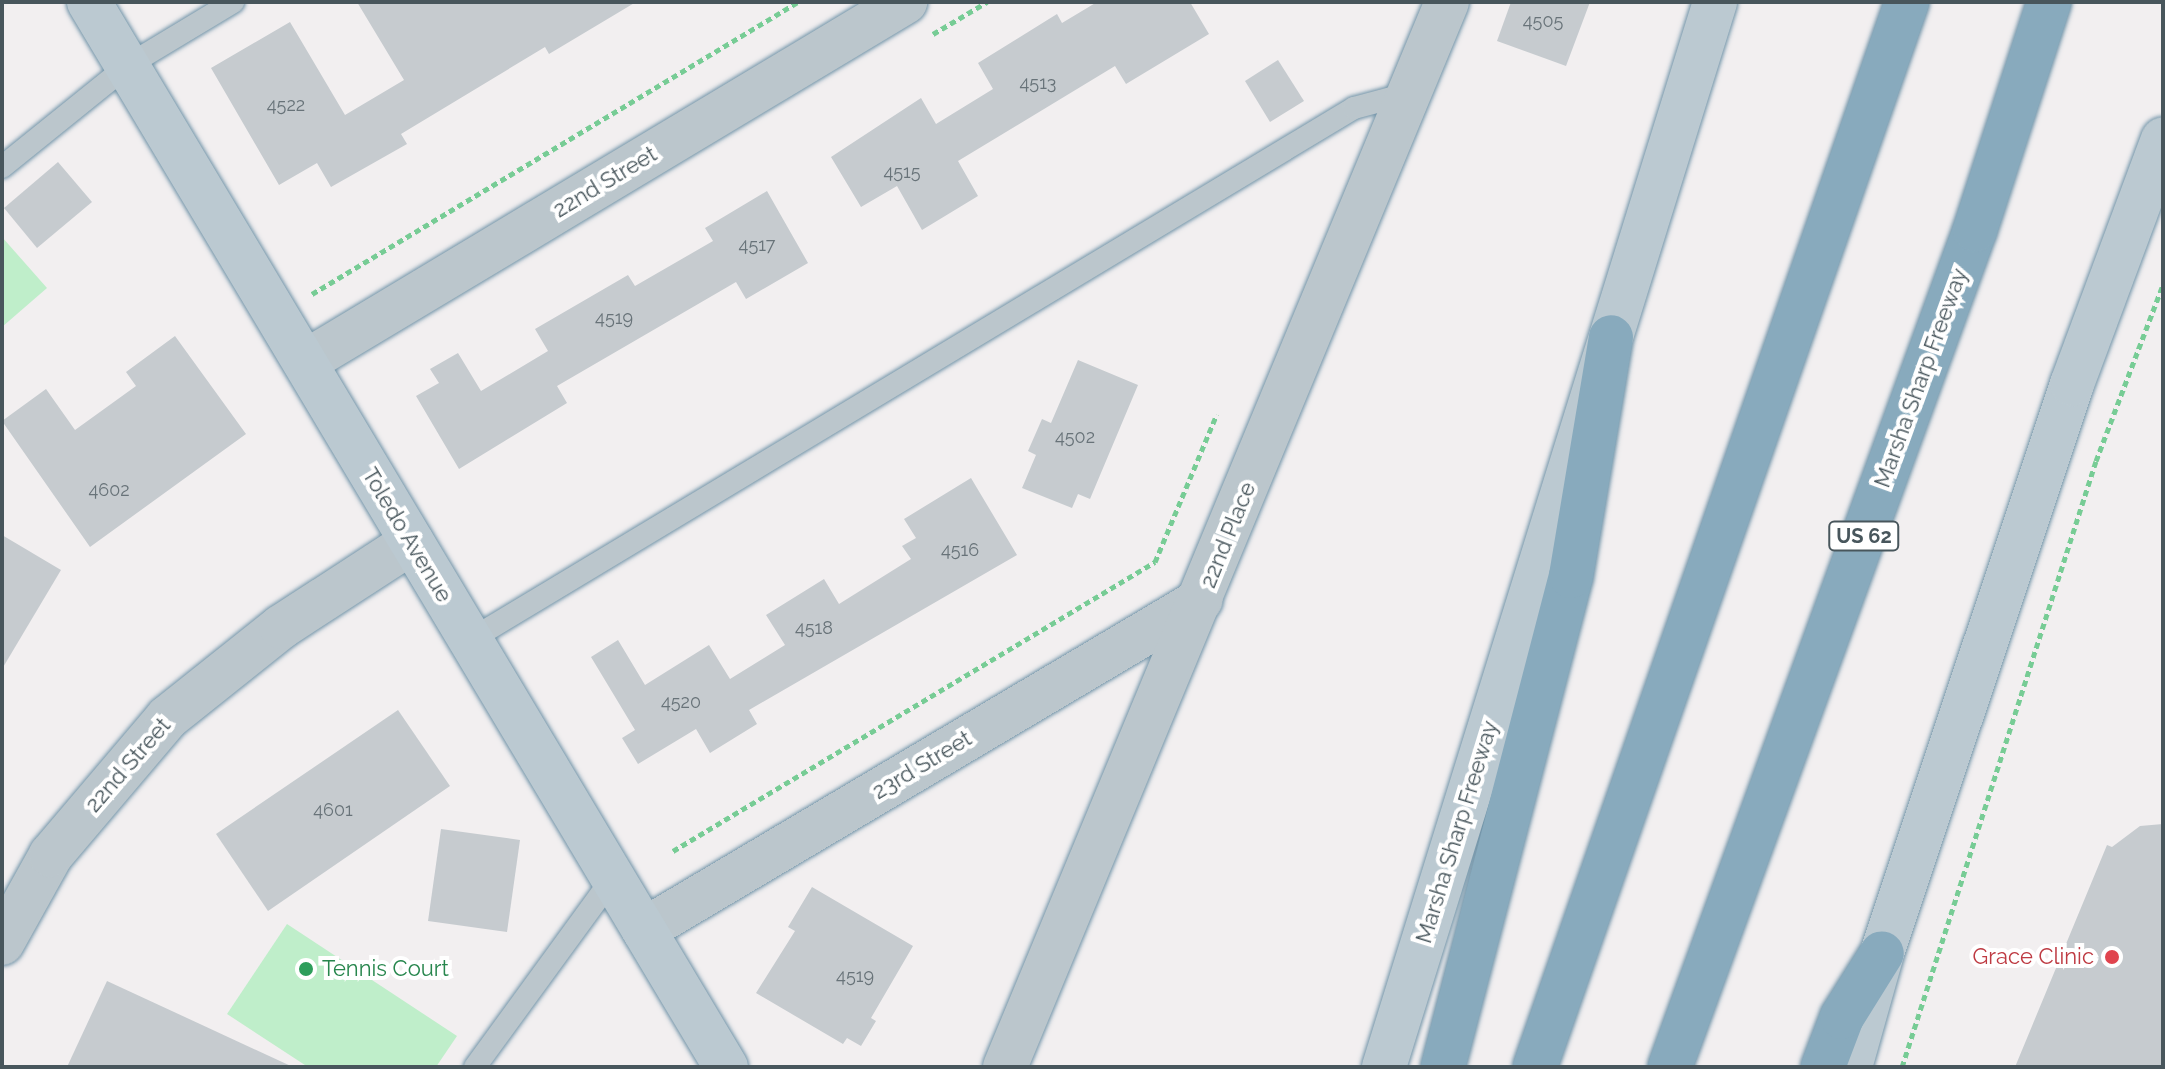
<!DOCTYPE html>
<html>
<head>
<meta charset="utf-8">
<style>
	body { margin:0 }
	#map { position:relative; width:2165px; height:1069px; overflow:hidden; background:#f2eff0; font-family:Raleway,sans-serif }
	div>[style] { position:absolute }
	.green>* { inset:0; background:#bfeeca }
	.building>* { inset:0; background:#c6cbcf }
	.path>* { height:5px; margin-top:-2.5px; transform-origin:0; background:repeating-linear-gradient(90deg,#77cc95 0 6px,transparent 0 10px) }
	.roads { filter:drop-shadow(0 0 2px #7395a9) drop-shadow(0 0 2px #7395a9) }
	.lane>* { height:22px; margin:-11px; padding:0 11px; transform-origin:11px; border-radius:11px; background:#bbc6cc }
	.street>* { height:44px; margin:-22px; padding:0 22px; transform-origin:22px; border-radius:22px; background:#bbc6cc }
	.secondary>* { height:44px; margin:-22px; padding:0 22px; transform-origin:22px; border-radius:22px; background:#bbc9d1 }
	.highway>* { height:44px; margin:-22px; padding:0 22px; transform-origin:22px; border-radius:22px; background:#88aabd }
	.dots>* { width:22px; height:22px; translate:-50% -50%; box-sizing:border-box; border:4px solid #fff; border-radius:50% }
	span { translate:-50% -50%; white-space:nowrap; text-align:center; line-height:1.15; -webkit-text-stroke:8px #fff; paint-order:stroke }
	.number-label { font-size:18px; color:#687379 }
	.number-label span { -webkit-text-stroke-width:0 }
	.shield-label span { padding:2px 6px; background:#fff; border:2px solid; border-radius:6px; -webkit-text-stroke-width:0 }
	.shield-label { font-size:20px; color:#48565c; font-weight:700 }
	.street-label { font-size:22px; color:#48565c }
	.health-label { font-size:22px; color:#be3a42 }
	.right { translate:-100% -50%; text-align:right }
	.leisure-label { font-size:22px; color:#27864d }
	.left { translate:0 -50%; text-align:left }
	.frame { position:absolute; inset:0; border:4px solid #48565c; pointer-events:none }
</style>
</head>
<body>
<div id="map">
	<div class="green">
		<i style="clip-path:polygon(2px 237px,47px 288px,2px 327px)"></i>
		<i style="clip-path:polygon(287px 924px,457px 1036px,436px 1067px,308px 1067px,227px 1014px)"></i>
	</div>
	<div class="building">
		<i style="clip-path:polygon(357px 2px,636px 2px,549px 54px,545px 47px,401px 134px,407px 144px,331px 187px,317px 163px,279px 185px,211px 68px,290px 22px,345px 115px,404px 80px)"></i>
		<i style="clip-path:polygon(1097px 2px,1190px 2px,1209px 34px,1126px 84px,1115px 66px,958px 161px,978px 196px,922px 230px,897px 186px,861px 207px,831px 157px,921px 98px,936px 124px,993px 89px,978px 63px,1057px 14px,1062px 23px)"></i>
		<i style="clip-path:polygon(1511px 2px,1590px 2px,1566px 66px,1497px 41px)"></i>
		<i style="clip-path:polygon(1278px 60px,1304px 101px,1270px 122px,1245px 81px)"></i>
		<i style="clip-path:polygon(58px 162px,92px 202px,37px 248px,4px 208px)"></i>
		<i style="clip-path:polygon(767px 191px,808px 263px,746px 299px,736px 282px,557px 386px,567px 403px,459px 469px,416px 396px,439px 383px,430px 369px,458px 353px,481px 391px,548px 351px,535px 329px,628px 275px,635px 286px,713px 241px,705px 228px)"></i>
		<i style="clip-path:polygon(175px 336px,246px 434px,90px 547px,2px 421px,46px 389px,75px 430px,136px 386px,126px 372px)"></i>
		<i style="clip-path:polygon(1078px 360px,1138px 385px,1090px 499px,1078px 494px,1072px 508px,1022px 488px,1036px 455px,1028px 451px,1042px 419px,1051px 423px)"></i>
		<i style="clip-path:polygon(971px 478px,1017px 555px,749px 710px,757px 724px,710px 753px,696px 729px,638px 764px,622px 738px,635px 730px,591px 657px,618px 640px,645px 685px,709px 645px,730px 679px,785px 645px,766px 615px,824px 579px,839px 604px,911px 559px,902px 546px,916px 538px,904px 519px)"></i>
		<i style="clip-path:polygon(2px 535px,61px 570px,2px 669px)"></i>
		<i style="clip-path:polygon(398px 710px,450px 786px,268px 911px,216px 834px)"></i>
		<i style="clip-path:polygon(2163px 824px,2163px 1067px,2015px 1067px,2107px 845px,2112px 847px,2140px 826px)"></i>
		<i style="clip-path:polygon(441px 829px,520px 840px,507px 932px,428px 921px)"></i>
		<i style="clip-path:polygon(812px 887px,913px 946px,871px 1018px,876px 1021px,861px 1046px,847px 1038px,843px 1044px,756px 993px,795px 931px,788px 927px)"></i>
		<i style="clip-path:polygon(107px 981px,293px 1067px,67px 1067px)"></i>
	</div>
	<div class="path">
		<i style="left:933px;top:34px;width:63px;rotate:-30.7deg"></i>
		<i style="left:312px;top:294px;width:567px;rotate:-31deg"></i>
		<i style="left:673px;top:851px;width:562px;rotate:-30.95deg"></i>
		<i style="left:1155px;top:562px;width:160px;rotate:-67.3deg"></i>
		<i style="left:1902px;top:1067px;width:636px;rotate:-72.25deg"></i>
		<i style="left:2096px;top:461px;width:188px;rotate:-69.2deg"></i>
	</div>
	<div class="roads">
		<div class="lane">
			<i style="left:2px;top:167px;width:161px;rotate:-38.9deg"></i>
			<i style="left:127px;top:66px;width:124px;rotate:-31.1deg"></i>
			<i style="left:470px;top:640px;width:1032px;rotate:-31.04deg"></i>
			<i style="left:1354px;top:108px;width:58px;rotate:-15deg"></i>
			<i style="left:475px;top:1067px;width:234px;rotate:-53.9deg"></i>
		</div>
		<div class="street">
			<i style="left:305px;top:362px;width:700px;rotate:-30.96deg"></i>
			<i style="left:644px;top:930px;width:647px;rotate:-30.65deg"></i>
			<i style="left:2px;top:943px;width:101px;rotate:-60.9deg"></i>
			<i style="left:51px;top:855px;width:180px;rotate:-49.7deg"></i>
			<i style="left:167px;top:718px;width:146px;rotate:-38.6deg"></i>
			<i style="left:281px;top:627px;width:156px;rotate:-33deg"></i>
			<i style="left:1005px;top:1067px;width:1153px;rotate:-67.46deg"></i>
		</div>
		<div class="secondary">
			<i style="left:89px;top:2px;width:1241px;rotate:59.12deg"></i>
			<i style="left:1384px;top:1067px;width:1115px;rotate:-72.73deg"></i>
			<i style="left:1850px;top:1067px;width:118px;rotate:-74.3deg"></i>
			<i style="left:1882px;top:953px;width:600px;rotate:-71.53deg"></i>
			<i style="left:2072px;top:384px;width:261px;rotate:-69.6deg"></i>
		</div>
		<div class="highway">
			<i style="left:1443px;top:1067px;width:507px;rotate:-75.39deg"></i>
			<i style="left:1571px;top:576px;width:242px;rotate:-80.5deg"></i>
			<i style="left:1535px;top:1067px;width:1128px;rotate:-70.75deg"></i>
			<i style="left:1670px;top:1067px;width:891px;rotate:-69.98deg"></i>
			<i style="left:1975px;top:230px;width:240px;rotate:-72deg"></i>
			<i style="left:1823px;top:1067px;width:53px;rotate:-69.2deg"></i>
			<i style="left:1842px;top:1017px;width:75px;rotate:-58deg"></i>
		</div>
	</div>
	<div class="dots">
		<i style="left:2112px;top:957px;background:#e0444e"></i>
		<i style="left:306px;top:969px;background:#2e9e5b"></i>
	</div>
	<div class="number-label">
		<span style="left:1543px;top:21px">4505</span>
		<span style="left:1038px;top:83px">4513</span>
		<span style="left:286px;top:105px">4522</span>
		<span style="left:902px;top:172px">4515</span>
		<span style="left:757px;top:245px">4517</span>
		<span style="left:614px;top:318px">4519</span>
		<span style="left:1075px;top:437px">4502</span>
		<span style="left:109px;top:490px">4602</span>
		<span style="left:960px;top:550px">4516</span>
		<span style="left:814px;top:628px">4518</span>
		<span style="left:681px;top:702px">4520</span>
		<span style="left:333px;top:810px">4601</span>
		<span style="left:855px;top:976px">4519</span>
	</div>
	<div class="shield-label">
		<span style="left:1864px;top:536px">US 62</span>
	</div>
	<div class="street-label">
		<span style="left:605px;top:182px;rotate:-31deg">22nd Street</span>
		<span style="left:1921px;top:378px;rotate:-70deg">Marsha Sharp Freeway</span>
		<span style="left:407px;top:535px;rotate:59deg">Toledo Avenue</span>
		<span style="left:1228px;top:535px;rotate:-68deg">22nd Place</span>
		<span style="left:128px;top:765px;rotate:-49deg">22nd Street</span>
		<span style="left:922px;top:765px;rotate:-31deg">23rd Street</span>
		<span style="left:1457px;top:832px;rotate:-73deg">Marsha Sharp Freeway</span>
	</div>
	<div class="health-label">
		<span class="right" style="left:2094px;top:957px">Grace Clinic</span>
	</div>
	<div class="leisure-label">
		<span class="left" style="left:322px;top:969px">Tennis Court</span>
	</div>
	<div class="frame"></div>
</div>
</body>
</html>
